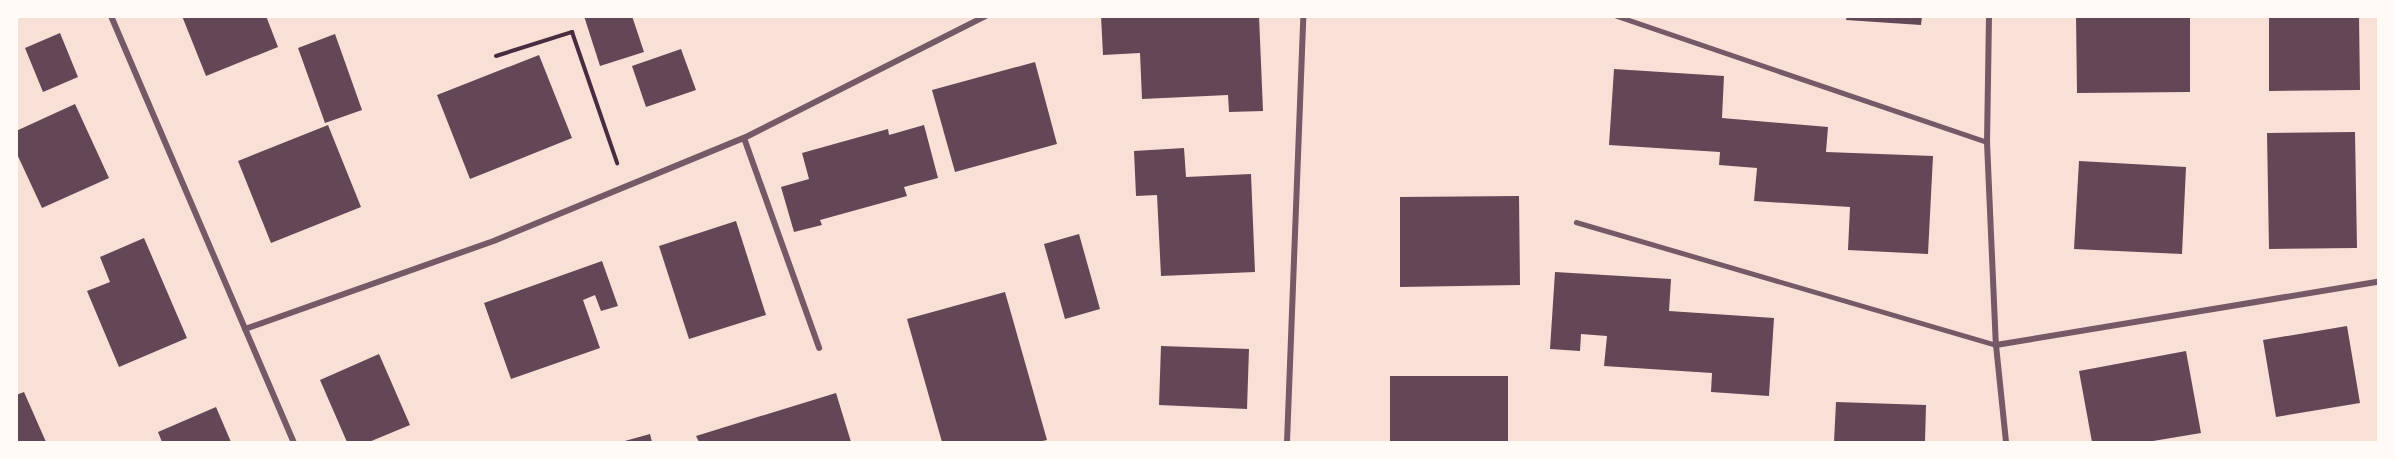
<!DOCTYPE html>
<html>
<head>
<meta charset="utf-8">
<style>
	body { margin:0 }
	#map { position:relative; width:2395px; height:459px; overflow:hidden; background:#f7e1d7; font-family:"Sofia Sans Condensed",sans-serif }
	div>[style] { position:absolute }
	.building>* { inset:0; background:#644757 }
	.path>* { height:4px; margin:-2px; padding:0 2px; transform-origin:2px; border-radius:2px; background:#4a2c40 }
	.service>* { height:4.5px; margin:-2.25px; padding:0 2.25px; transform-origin:2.25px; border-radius:2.25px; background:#755966 }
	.minor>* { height:6px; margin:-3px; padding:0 3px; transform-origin:3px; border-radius:3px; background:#755966 }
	span { translate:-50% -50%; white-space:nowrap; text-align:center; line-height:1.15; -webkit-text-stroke:4.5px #fffaf5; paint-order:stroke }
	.frame { position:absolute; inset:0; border:18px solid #fffaf5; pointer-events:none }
</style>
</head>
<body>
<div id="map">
	<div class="building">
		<i style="clip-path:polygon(182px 16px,266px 16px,278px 47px,206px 76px)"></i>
		<i style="clip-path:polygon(584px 16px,632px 16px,644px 52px,600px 66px)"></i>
		<i style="clip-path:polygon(1101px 16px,1259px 16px,1263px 111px,1229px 112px,1228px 95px,1142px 99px,1140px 53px,1103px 55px)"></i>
		<i style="clip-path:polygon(1847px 16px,1922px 16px,1921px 25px,1846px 20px)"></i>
		<i style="clip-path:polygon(2076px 16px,2190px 16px,2190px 92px,2077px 93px)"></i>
		<i style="clip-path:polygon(2269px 16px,2359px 16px,2360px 90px,2269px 91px)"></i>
		<i style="clip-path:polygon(60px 33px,78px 77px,43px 92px,25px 48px)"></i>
		<i style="clip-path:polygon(335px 34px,362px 110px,325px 123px,298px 48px)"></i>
		<i style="clip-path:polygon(681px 49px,696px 90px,646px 107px,632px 66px)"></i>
		<i style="clip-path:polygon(539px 55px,572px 138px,470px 179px,437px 95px)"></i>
		<i style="clip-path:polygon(1035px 62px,1057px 144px,955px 172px,932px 90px)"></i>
		<i style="clip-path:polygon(1614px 69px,1724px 76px,1722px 118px,1828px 127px,1826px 152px,1933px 156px,1928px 254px,1848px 250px,1850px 207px,1754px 201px,1757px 168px,1719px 165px,1720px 152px,1609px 145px)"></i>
		<i style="clip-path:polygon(75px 104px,109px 178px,42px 208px,16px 152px,16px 131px)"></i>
		<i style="clip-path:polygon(328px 125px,361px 207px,271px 243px,238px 161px)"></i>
		<i style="clip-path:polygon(924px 125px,938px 178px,904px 187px,907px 196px,820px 220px,822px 225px,794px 232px,781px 187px,809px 179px,802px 153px,888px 129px,889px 135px)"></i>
		<i style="clip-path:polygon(2355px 132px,2357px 248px,2269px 249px,2267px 133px)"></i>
		<i style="clip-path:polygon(1184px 148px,1186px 177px,1251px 174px,1255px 272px,1161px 276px,1157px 195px,1136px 196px,1134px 151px)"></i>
		<i style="clip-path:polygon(2079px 161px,2186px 167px,2182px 254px,2074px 249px)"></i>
		<i style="clip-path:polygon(1519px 196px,1520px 285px,1400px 287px,1400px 197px)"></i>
		<i style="clip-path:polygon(736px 221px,766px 315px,689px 339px,659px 246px)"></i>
		<i style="clip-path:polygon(1079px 234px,1100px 309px,1065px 319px,1044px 244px)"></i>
		<i style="clip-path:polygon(144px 238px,187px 338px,119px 367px,87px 291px,110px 282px,100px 257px)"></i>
		<i style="clip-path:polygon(602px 261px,618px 306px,601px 311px,595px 295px,583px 300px,600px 348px,511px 379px,484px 303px)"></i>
		<i style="clip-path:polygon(1555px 272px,1671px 279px,1669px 311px,1774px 318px,1769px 396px,1711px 392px,1712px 373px,1604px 366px,1607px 336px,1581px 334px,1580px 351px,1550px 349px)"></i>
		<i style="clip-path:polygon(1005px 292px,1047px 440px,1038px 442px,942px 442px,907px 319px)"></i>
		<i style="clip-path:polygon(2347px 326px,2360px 403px,2276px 417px,2263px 340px)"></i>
		<i style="clip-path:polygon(1161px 346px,1249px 349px,1247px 409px,1159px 405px)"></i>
		<i style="clip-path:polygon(2186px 351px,2201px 433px,2147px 442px,2092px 442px,2079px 371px)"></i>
		<i style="clip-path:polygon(379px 354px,410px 425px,369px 442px,347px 442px,320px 380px)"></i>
		<i style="clip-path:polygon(1390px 376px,1508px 376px,1508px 442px,1390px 442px)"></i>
		<i style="clip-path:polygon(24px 392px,46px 442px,16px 442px,16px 395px)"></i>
		<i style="clip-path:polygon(836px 393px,851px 442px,699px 442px,696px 436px)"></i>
		<i style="clip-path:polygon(1836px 402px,1926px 405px,1925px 442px,1834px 442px)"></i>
		<i style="clip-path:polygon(216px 407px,231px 442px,162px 442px,158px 432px)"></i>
		<i style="clip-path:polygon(650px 434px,652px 442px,621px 442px)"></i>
	</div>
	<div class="path">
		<i style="left:496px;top:56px;width:80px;rotate:-17.5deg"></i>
		<i style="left:572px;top:32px;width:139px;rotate:71deg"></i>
	</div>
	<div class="service">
		<i style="left:1617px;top:16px;width:391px;rotate:18.8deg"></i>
		<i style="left:1576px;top:222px;width:438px;rotate:16.3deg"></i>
	</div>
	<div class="minor">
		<i style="left:111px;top:16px;width:464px;rotate:66.8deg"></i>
		<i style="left:1989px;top:16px;width:126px;rotate:90.9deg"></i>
		<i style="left:1987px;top:142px;width:203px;rotate:87.5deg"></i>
		<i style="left:1996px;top:345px;width:98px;rotate:84.1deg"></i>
		<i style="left:744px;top:138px;width:223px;rotate:70.3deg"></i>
		<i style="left:245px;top:329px;width:266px;rotate:-19.5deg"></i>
		<i style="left:496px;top:240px;width:268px;rotate:-22.4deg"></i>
		<i style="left:744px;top:138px;width:271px;rotate:-26.8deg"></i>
		<i style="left:1996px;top:345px;width:387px;rotate:-9.4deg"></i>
		<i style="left:1287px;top:442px;width:426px;rotate:-87.8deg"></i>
	</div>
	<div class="frame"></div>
</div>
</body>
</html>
